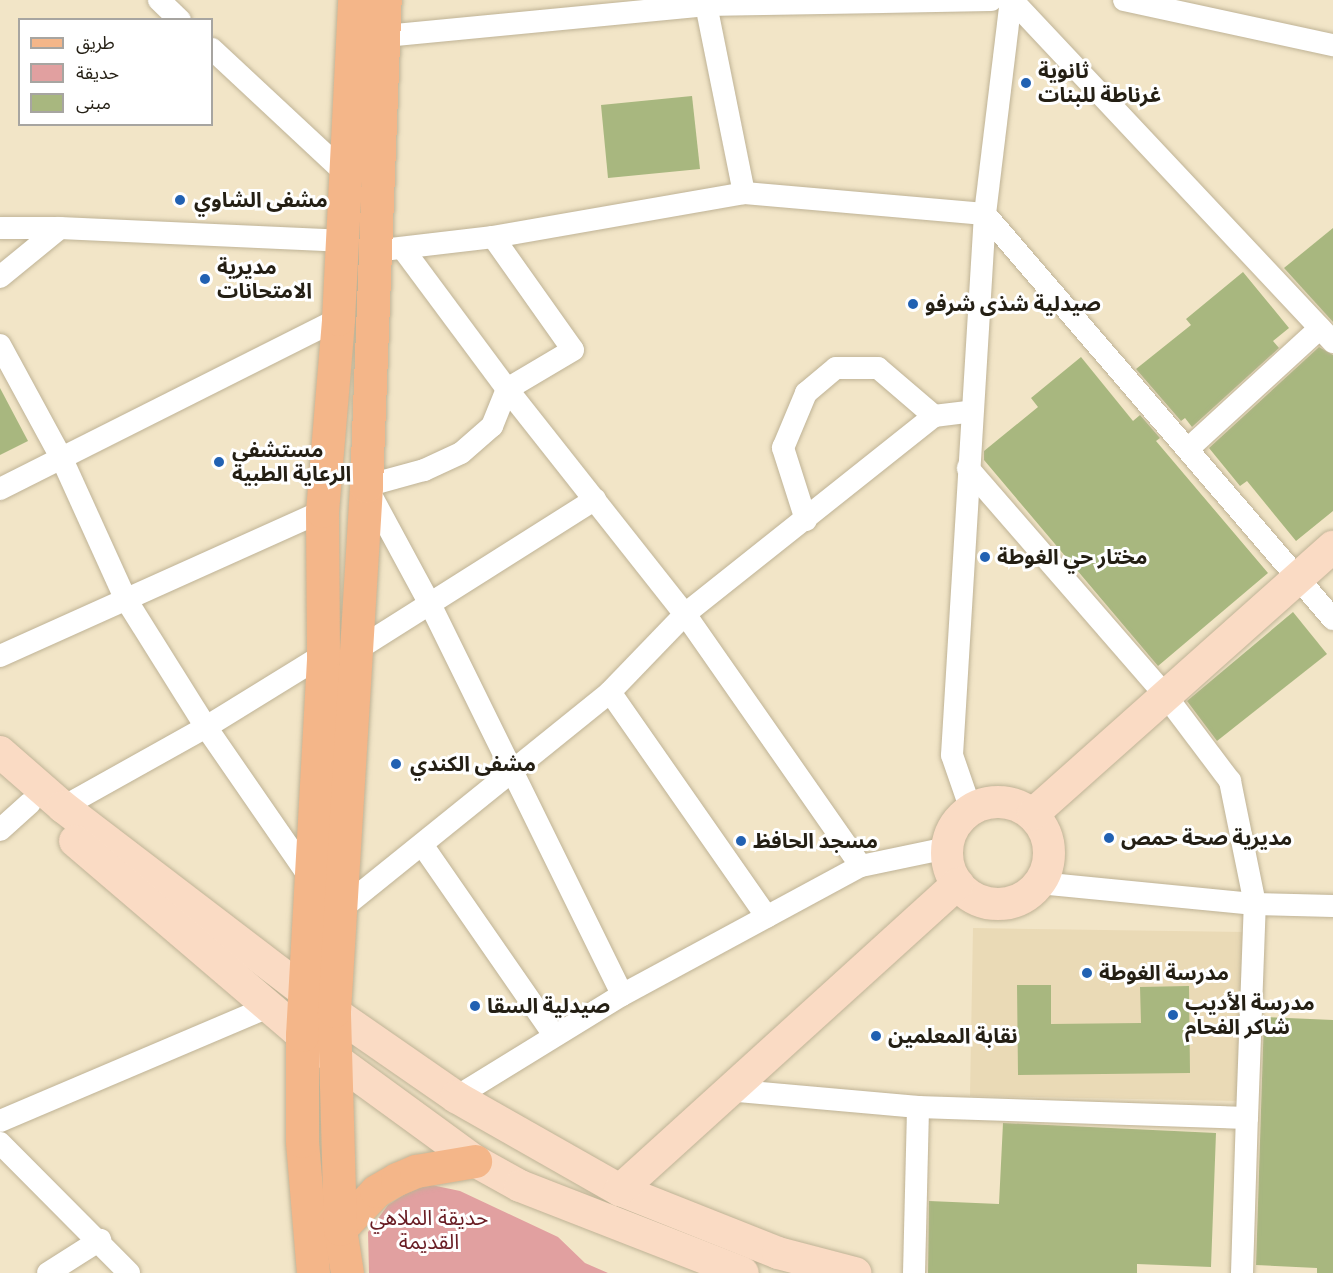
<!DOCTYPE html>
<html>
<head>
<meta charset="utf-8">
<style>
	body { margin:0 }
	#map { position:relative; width:1333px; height:1273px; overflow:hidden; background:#f2e5c7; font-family:Poppins,"Noto Sans Arabic",sans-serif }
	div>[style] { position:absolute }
	.built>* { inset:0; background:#eadab6 }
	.green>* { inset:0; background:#e1a0a0 }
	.building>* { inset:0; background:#a8b77f }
	.roads { filter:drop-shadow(0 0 2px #bfb396) drop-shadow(0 0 2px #bfb396) }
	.street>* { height:22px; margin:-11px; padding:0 11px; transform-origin:11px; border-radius:11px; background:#fff }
	.secondary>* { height:32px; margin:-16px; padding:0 16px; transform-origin:16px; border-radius:16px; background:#fadbc4 }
	.secondary>.ring { margin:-16px; padding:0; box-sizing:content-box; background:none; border:32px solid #fadbc4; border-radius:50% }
	.primary>* { height:33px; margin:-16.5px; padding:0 16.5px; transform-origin:16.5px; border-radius:16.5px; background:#f4b689 }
	.dots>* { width:16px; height:16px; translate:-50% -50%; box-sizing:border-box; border:3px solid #fff; border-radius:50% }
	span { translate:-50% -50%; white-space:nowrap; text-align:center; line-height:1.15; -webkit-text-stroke:6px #fff; paint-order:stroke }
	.poi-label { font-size:21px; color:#241f14; font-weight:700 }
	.left { translate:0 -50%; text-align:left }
	.park-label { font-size:21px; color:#691d24 }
	.legend { position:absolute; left:18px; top:18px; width:195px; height:108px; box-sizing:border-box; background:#fff; border:2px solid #a7a5a1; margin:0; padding:8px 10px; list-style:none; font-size:18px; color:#241f14 }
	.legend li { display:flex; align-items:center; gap:12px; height:30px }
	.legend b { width:30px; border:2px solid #a7a5a1 }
</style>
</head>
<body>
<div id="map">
	<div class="built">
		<i style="clip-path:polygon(973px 928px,1244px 932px,1238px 1101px,970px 1096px)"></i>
	</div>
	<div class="green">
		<i style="clip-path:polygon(422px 1183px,460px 1191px,558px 1237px,585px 1263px,608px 1273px,369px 1273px,368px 1232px,388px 1205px)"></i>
	</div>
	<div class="building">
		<i style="clip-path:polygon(692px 96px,700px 169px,608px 178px,601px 105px)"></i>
		<i style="clip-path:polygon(1333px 228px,1333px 322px,1284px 268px)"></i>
		<i style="clip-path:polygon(1243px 272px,1289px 328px,1273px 341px,1279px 348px,1192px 427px,1185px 418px,1181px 421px,1136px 369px,1191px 325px,1186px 319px)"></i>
		<i style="clip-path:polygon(1319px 347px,1333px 355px,1333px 511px,1296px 541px,1247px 481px,1240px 486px,1209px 448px)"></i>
		<i style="clip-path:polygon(1081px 357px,1133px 421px,1140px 415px,1160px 438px,1156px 441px,1268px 573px,1158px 666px,984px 460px,984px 451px,1038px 407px,1031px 398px)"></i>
		<i style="clip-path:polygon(0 388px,28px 441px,0 455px)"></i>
		<i style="clip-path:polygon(1293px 612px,1327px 654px,1217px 741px,1187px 701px)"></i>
		<i style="clip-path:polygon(1017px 985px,1051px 985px,1051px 1024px,1141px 1023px,1140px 987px,1189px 986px,1190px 1073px,1018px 1075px)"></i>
		<i style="clip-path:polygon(1264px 1017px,1333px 1020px,1333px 1273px,1317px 1273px,1317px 1268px,1256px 1265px)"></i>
		<i style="clip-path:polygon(1003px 1123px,1216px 1133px,1211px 1267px,1137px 1264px,1137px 1273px,928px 1273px,929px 1201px,999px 1204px)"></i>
	</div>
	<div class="roads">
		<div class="street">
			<i style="left:159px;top:0;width:29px;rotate:44deg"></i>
			<i style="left:1012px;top:0;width:469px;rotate:46.8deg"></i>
			<i style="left:1124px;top:0;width:214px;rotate:12.2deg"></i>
			<i style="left:385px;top:36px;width:321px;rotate:-5.5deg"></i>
			<i style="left:705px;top:5px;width:286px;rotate:-1deg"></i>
			<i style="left:212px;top:49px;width:182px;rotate:43deg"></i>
			<i style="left:744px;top:193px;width:242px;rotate:5deg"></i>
			<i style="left:985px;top:214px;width:216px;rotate:-83.1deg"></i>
			<i style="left:0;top:228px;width:60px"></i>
			<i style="left:493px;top:237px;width:138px;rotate:54.7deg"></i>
			<i style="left:573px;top:350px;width:77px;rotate:149.4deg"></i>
			<i style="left:507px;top:389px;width:40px;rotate:112deg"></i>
			<i style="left:492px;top:426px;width:41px;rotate:138.9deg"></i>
			<i style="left:461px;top:453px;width:41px;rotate:155.3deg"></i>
			<i style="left:424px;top:470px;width:60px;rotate:164.6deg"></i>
			<i style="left:366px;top:486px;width:136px;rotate:61.6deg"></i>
			<i style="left:431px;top:606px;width:433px;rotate:63.8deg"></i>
			<i style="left:391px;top:249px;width:103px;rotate:-6.7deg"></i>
			<i style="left:493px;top:237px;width:255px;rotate:-9.9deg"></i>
			<i style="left:744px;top:193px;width:197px;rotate:-101.4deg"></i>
			<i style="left:403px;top:249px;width:174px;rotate:53.4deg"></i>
			<i style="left:507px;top:389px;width:287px;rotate:51.7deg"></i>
			<i style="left:685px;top:614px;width:307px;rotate:55.1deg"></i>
			<i style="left:0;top:277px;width:77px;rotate:-39.2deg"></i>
			<i style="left:60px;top:228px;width:281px;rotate:2.6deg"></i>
			<i style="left:0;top:345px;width:130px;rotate:61.5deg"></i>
			<i style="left:62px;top:459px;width:153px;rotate:65.6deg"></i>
			<i style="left:125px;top:598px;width:152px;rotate:57.9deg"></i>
			<i style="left:206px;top:727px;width:188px;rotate:55.4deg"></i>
			<i style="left:1188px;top:449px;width:179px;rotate:-42.5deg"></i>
			<i style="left:0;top:489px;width:378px;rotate:-26.7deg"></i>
			<i style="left:806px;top:520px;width:76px;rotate:-107.7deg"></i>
			<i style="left:783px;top:448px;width:60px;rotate:-67.3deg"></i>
			<i style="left:806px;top:393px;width:39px;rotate:-40deg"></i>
			<i style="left:836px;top:368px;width:42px"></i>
			<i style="left:878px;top:368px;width:74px;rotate:40.6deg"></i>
			<i style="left:355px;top:651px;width:284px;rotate:-32.3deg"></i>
			<i style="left:0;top:656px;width:353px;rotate:-24.2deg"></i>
			<i style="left:610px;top:692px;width:274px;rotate:55.1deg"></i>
			<i style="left:63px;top:807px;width:164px;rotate:-29.2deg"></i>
			<i style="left:206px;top:727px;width:137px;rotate:-31.6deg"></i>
			<i style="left:971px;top:810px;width:58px;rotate:-109.1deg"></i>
			<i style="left:952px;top:755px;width:542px;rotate:-86.51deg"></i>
			<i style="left:985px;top:214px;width:534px;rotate:49.33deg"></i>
			<i style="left:0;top:830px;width:40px;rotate:-42deg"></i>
			<i style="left:423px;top:846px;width:230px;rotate:55.3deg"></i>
			<i style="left:1039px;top:883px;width:217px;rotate:5.6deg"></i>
			<i style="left:1255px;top:904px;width:78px;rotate:1.5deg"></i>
			<i style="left:340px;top:910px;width:347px;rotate:-38.9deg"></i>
			<i style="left:610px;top:692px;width:108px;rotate:-46.1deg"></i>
			<i style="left:685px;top:614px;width:318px;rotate:-38.5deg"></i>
			<i style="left:934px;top:416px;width:38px;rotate:-7deg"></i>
			<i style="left:727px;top:1090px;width:192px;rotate:5.1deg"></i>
			<i style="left:918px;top:1107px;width:329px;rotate:1.9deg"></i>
			<i style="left:1247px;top:1118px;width:214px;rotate:-87.9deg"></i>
			<i style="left:1255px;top:904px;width:126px;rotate:-101.5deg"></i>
			<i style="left:1230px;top:781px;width:106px;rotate:-127deg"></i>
			<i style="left:1166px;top:696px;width:302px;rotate:-131deg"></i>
			<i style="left:456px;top:1097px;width:195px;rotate:-31.6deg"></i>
			<i style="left:622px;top:995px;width:272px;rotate:-28.4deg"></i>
			<i style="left:861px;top:866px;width:88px;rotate:-11.8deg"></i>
			<i style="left:0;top:1121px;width:291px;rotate:-23deg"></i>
			<i style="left:0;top:1143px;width:183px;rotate:45.2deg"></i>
			<i style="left:48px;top:1273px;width:62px;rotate:-32.4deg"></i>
			<i style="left:914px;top:1273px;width:166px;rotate:-88.6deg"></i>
			<i style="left:1242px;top:1273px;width:155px;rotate:-88.2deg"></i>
		</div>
		<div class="secondary">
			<i style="left:0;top:752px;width:84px;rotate:41.1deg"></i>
			<i style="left:63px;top:807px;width:306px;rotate:37.4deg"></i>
			<i style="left:306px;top:993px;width:183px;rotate:34.7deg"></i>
			<i style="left:456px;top:1097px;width:189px;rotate:29.6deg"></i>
			<i style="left:620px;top:1190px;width:170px;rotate:21.7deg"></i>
			<i style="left:778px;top:1253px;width:80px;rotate:14.6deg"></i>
			<i class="ring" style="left:947px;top:802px;width:70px;height:70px"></i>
			<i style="left:1033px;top:814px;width:402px;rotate:-41.7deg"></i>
			<i style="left:75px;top:841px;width:299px;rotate:40.5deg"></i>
			<i style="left:302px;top:1035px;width:214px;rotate:36.1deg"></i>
			<i style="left:475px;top:1161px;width:51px;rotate:29.1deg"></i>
			<i style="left:520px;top:1186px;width:239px;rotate:21.3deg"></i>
			<i style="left:620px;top:1190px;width:456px;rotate:-42.2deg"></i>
		</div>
		<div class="primary">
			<i style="left:340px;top:1229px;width:52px;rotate:-46.5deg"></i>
			<i style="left:376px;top:1191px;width:24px;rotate:-30deg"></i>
			<i style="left:397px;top:1179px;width:21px;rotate:-23deg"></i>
			<i style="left:416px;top:1171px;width:60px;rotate:-9.6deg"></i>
			<i style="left:313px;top:1273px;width:132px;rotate:-94.8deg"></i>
			<i style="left:302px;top:1141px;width:106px;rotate:-90deg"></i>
			<i style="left:302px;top:1035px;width:381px;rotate:-86.8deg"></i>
			<i style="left:323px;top:655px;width:144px;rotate:-90.4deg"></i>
			<i style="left:322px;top:511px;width:193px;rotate:-85.2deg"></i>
			<i style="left:338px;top:319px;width:319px;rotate:-87.1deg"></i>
			<i style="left:347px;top:1273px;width:45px;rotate:-99deg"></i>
			<i style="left:340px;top:1229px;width:218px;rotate:-91.6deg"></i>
			<i style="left:334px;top:1011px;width:526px;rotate:-86.51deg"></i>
			<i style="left:366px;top:486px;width:486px;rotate:-87.8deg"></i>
		</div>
	</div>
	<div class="dots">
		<i style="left:1026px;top:83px;background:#2161b2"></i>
		<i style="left:180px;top:200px;background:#2161b2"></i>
		<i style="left:205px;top:279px;background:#2161b2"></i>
		<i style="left:913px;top:304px;background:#2161b2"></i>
		<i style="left:219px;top:462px;background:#2161b2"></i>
		<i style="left:985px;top:557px;background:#2161b2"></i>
		<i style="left:396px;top:764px;background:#2161b2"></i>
		<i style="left:1109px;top:838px;background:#2161b2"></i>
		<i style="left:741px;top:841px;background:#2161b2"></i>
		<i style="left:1087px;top:973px;background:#2161b2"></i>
		<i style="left:475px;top:1006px;background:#2161b2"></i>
		<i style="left:1173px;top:1015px;background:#2161b2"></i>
		<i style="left:876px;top:1036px;background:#2161b2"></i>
	</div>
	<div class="poi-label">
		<span class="left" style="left:1038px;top:83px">ثانوية<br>غرناطة للبنات</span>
		<span class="left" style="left:194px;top:200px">مشفى الشاوي</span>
		<span class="left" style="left:217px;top:279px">مديرية<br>الامتحانات</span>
		<span class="left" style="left:925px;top:304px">صيدلية شذى شرفو</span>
		<span class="left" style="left:232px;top:462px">مستشفى<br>الرعاية الطبية</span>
		<span class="left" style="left:997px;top:557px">مختار حي الغوطة</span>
		<span class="left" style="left:410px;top:764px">مشفى الكندي</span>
		<span class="left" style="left:1121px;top:838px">مديرية صحة حمص</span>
		<span class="left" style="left:753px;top:841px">مسجد الحافظ</span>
		<span class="left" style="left:1099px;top:973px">مدرسة الغوطة</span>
		<span class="left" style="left:1185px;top:1015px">مدرسة الأديب<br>شاكر الفحام</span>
		<span class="left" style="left:487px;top:1006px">صيدلية السقا</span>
		<span class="left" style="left:888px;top:1036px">نقابة المعلمين</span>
	</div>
	<div class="park-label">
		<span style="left:429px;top:1230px">حديقة الملاهي<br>القديمة</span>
	</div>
	<ul class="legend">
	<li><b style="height:8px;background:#f4b689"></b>طريق</li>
	<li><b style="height:16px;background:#e1a0a0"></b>حديقة</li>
	<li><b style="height:16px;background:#a8b77f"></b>مبنى</li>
	</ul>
</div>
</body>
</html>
